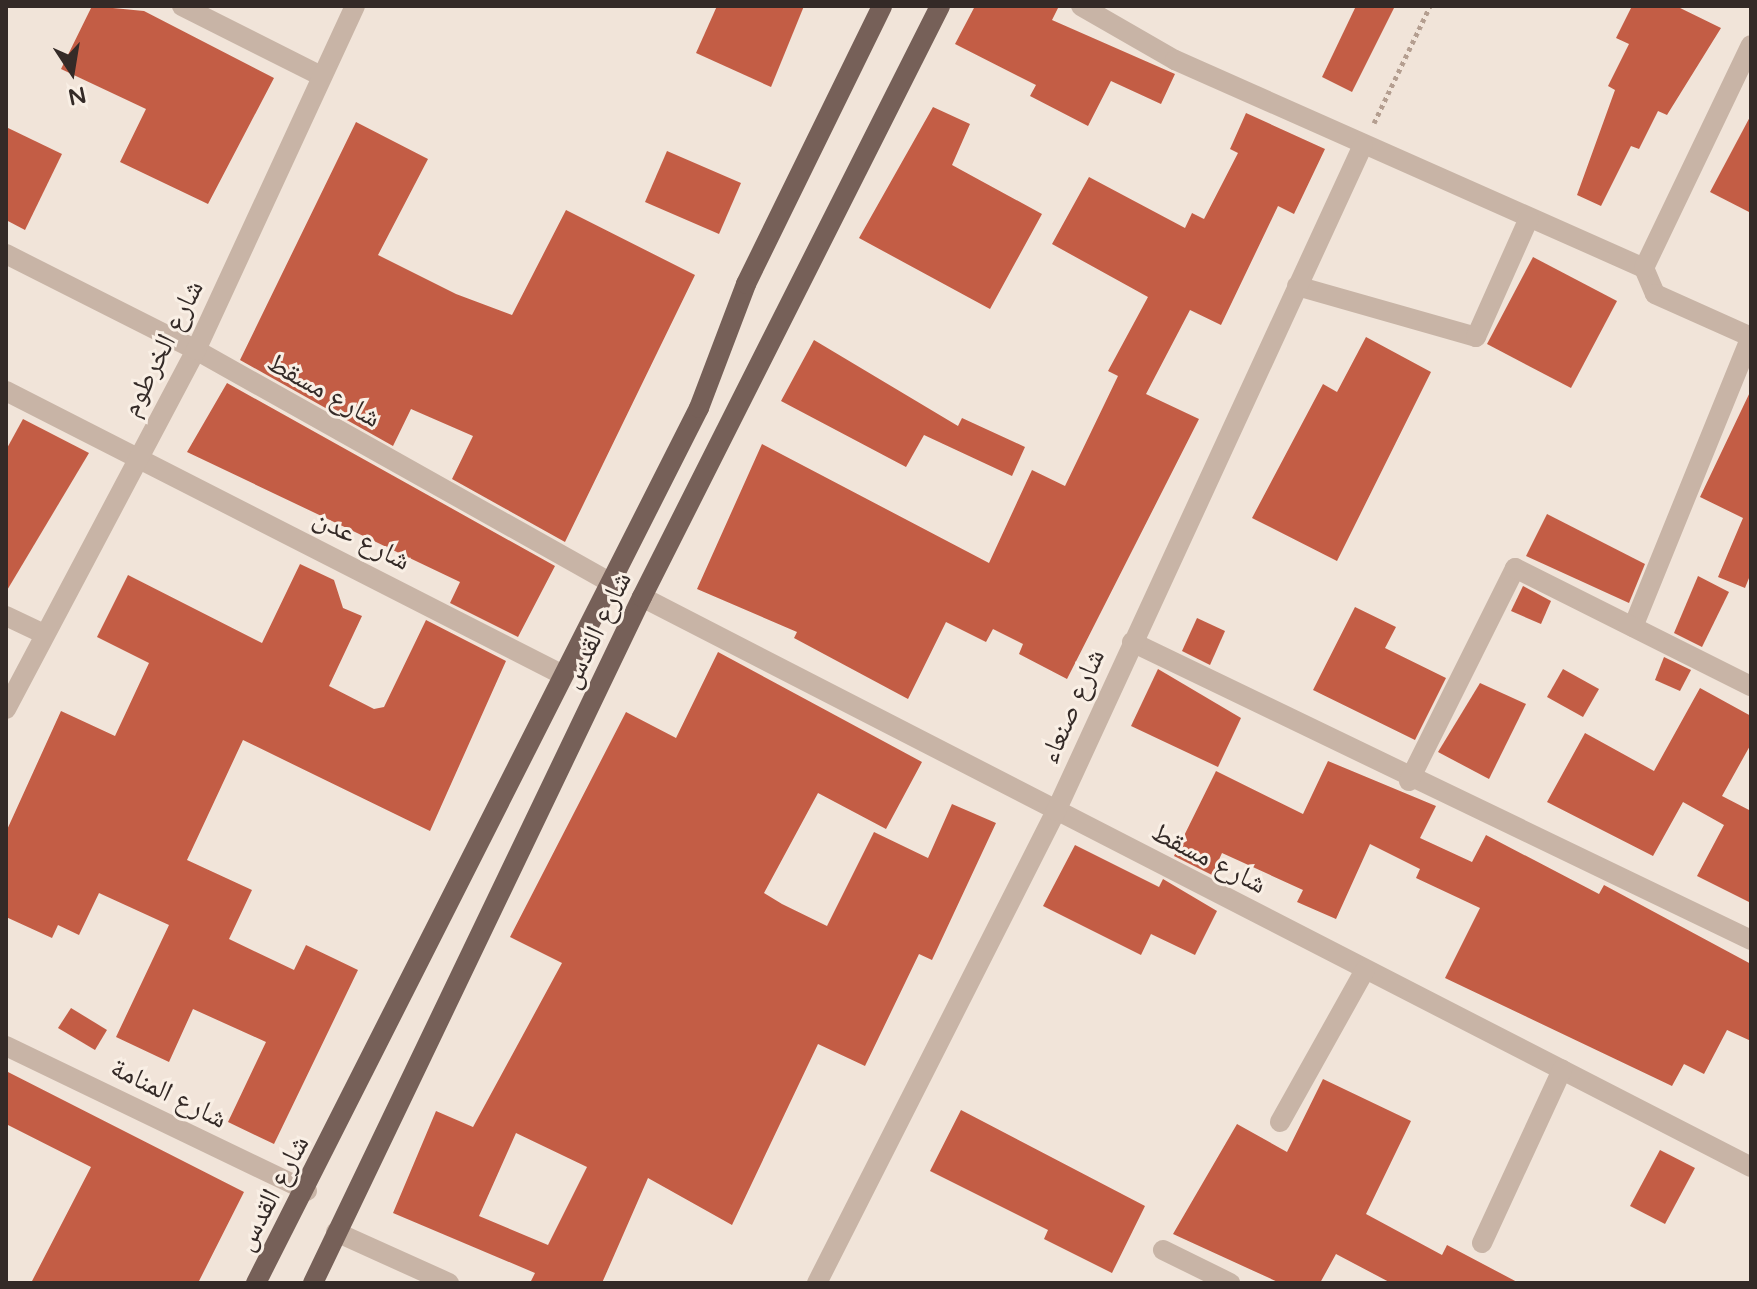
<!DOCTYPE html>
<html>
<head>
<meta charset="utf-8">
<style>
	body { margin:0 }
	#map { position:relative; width:1757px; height:1289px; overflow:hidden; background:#f1e4d9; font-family:"Varela Round","Noto Naskh Arabic",sans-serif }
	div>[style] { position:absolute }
	.building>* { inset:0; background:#c35d45 }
	.path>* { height:5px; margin-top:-2.5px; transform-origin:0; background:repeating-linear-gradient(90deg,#b49e90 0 4px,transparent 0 8px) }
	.minor>* { height:20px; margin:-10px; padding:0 10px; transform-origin:10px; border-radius:10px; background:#c8b4a6 }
	.major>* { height:20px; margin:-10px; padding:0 10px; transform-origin:10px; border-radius:10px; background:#766058 }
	span { translate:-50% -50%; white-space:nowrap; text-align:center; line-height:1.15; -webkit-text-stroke:6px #f9efe5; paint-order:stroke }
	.street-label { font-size:28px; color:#342a27 }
	.frame { position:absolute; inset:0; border:8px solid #342a27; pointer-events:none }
	.north { position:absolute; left:32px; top:32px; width:80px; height:80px; -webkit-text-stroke:6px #f9efe5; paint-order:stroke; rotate:168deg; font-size:22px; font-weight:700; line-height:32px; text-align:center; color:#342a27 }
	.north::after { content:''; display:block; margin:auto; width:28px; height:36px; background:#342a27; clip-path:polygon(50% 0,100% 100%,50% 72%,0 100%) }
</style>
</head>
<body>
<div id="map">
	<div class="building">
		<i style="clip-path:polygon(92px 6px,144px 11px,274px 78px,208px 204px,120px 162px,146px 109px,61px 69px)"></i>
		<i style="clip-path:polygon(717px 6px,804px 6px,771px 87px,696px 53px)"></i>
		<i style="clip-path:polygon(975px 6px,1059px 6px,1052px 20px,1175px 74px,1161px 104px,1111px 81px,1088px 126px,1030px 96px,1036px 85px,955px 44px)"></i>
		<i style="clip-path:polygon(1356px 6px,1395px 6px,1352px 92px,1322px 77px)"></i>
		<i style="clip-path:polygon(1632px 6px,1676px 6px,1721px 28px,1667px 115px,1658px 111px,1639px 149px,1631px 146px,1601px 206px,1577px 195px,1615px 90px,1608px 86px,1629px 44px,1616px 38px)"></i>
		<i style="clip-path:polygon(933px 107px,970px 124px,952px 165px,1042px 214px,990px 309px,859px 238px)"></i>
		<i style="clip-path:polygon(1246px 113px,1325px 149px,1294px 214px,1278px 206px,1221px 325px,1190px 310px,1146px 394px,1199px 419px,1067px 679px,1019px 654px,1023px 644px,993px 629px,986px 642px,946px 622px,908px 699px,794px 638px,797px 632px,697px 589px,762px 444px,989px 563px,1032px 470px,1065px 486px,1118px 376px,1108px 371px,1148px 297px,1052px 244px,1089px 177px,1185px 228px,1192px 213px,1204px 219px,1238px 153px,1230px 149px)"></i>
		<i style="clip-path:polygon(1751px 115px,1751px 213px,1710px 192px)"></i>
		<i style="clip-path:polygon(356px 122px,428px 159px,378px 255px,456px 294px,512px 315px,566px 210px,695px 275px,565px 542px,452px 479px,473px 436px,411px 409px,393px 446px,240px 360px)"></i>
		<i style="clip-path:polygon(6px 127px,62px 154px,25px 230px,6px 220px)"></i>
		<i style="clip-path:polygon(667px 151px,741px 183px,719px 234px,645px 202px)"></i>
		<i style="clip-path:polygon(1533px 257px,1617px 301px,1571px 388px,1487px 344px)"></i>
		<i style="clip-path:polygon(1366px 337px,1431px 372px,1337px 561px,1252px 518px,1323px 384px,1337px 392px)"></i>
		<i style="clip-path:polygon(814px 340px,958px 426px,962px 418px,1025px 447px,1012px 476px,924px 435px,906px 467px,781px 401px)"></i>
		<i style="clip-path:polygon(227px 383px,555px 566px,518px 637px,450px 603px,460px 582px,187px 452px)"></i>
		<i style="clip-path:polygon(1751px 390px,1751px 573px,1745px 588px,1718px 577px,1743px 518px,1700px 497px)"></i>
		<i style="clip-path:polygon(23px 419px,89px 453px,6px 592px,6px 450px)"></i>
		<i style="clip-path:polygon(1547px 514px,1645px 564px,1629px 603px,1526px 556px)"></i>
		<i style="clip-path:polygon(300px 564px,334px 580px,343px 608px,362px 616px,329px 686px,374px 709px,384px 707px,426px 620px,506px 661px,430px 831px,243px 740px,187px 860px,252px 890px,229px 939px,294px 970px,306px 945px,358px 970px,274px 1144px,228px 1122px,266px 1042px,193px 1009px,169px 1062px,116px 1037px,169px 925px,99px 893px,79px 935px,58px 925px,52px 938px,6px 917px,6px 832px,61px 711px,115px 736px,149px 663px,97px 637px,128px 575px,262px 643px)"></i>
		<i style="clip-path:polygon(1698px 576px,1729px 592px,1702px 647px,1674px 633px)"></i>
		<i style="clip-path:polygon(1523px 586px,1551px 601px,1541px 624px,1511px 611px)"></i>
		<i style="clip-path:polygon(1355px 607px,1396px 627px,1385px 648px,1446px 678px,1415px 740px,1313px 690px)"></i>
		<i style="clip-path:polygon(1197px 618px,1225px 631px,1210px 665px,1182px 651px)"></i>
		<i style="clip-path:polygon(evenodd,718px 652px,922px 762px,886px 829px,818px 793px,764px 893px,782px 904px,827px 926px,874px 832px,928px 858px,952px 804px,996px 823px,932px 960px,919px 954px,865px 1066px,818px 1044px,732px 1225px,648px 1178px,602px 1283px,530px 1283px,535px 1273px,393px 1213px,436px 1111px,473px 1127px,562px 963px,510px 937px,626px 712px,676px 738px,718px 652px,516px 1133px,587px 1167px,548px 1245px,479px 1216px,516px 1133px)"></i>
		<i style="clip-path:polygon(1664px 657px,1691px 670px,1680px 691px,1655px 680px)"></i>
		<i style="clip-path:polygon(1158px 669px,1241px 718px,1218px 767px,1131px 726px)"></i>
		<i style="clip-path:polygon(1563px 669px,1599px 689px,1583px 717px,1547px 697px)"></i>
		<i style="clip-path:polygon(1480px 683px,1526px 704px,1489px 779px,1438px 752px)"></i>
		<i style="clip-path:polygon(1700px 688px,1751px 716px,1751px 744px,1722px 796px,1751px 811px,1751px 903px,1697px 876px,1724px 825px,1683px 802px,1653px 856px,1547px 802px,1585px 733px,1654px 771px)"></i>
		<i style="clip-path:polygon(1328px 761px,1436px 806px,1420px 838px,1472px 862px,1486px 835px,1599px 894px,1604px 885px,1751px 964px,1751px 1041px,1727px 1030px,1704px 1074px,1684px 1064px,1672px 1086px,1445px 978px,1480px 908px,1416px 878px,1420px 869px,1370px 844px,1336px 919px,1297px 902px,1303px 890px,1222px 853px,1212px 875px,1174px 856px,1216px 771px,1303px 814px)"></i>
		<i style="clip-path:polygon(1075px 845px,1159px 887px,1163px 879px,1217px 911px,1195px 955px,1151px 934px,1141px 955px,1043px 906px)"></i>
		<i style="clip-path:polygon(71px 1008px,107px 1030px,95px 1050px,58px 1028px)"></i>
		<i style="clip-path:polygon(6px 1071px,244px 1192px,198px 1283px,31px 1283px,91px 1167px,6px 1124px)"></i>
		<i style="clip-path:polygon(1323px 1079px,1411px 1121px,1366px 1214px,1442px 1255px,1447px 1245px,1519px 1283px,1391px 1283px,1336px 1254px,1320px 1283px,1280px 1283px,1173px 1234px,1237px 1124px,1287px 1152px)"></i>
		<i style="clip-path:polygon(961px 1110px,1145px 1206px,1112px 1273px,1044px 1239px,1048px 1230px,930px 1171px)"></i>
		<i style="clip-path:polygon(1660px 1150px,1695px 1168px,1665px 1224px,1630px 1206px)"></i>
	</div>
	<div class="path">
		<i style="left:1374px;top:123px;width:130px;rotate:-64.4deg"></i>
	</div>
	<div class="minor">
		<i style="left:182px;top:6px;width:156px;rotate:26.7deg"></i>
		<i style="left:1081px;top:6px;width:108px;rotate:29.9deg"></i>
		<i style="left:1175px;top:60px;width:513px;rotate:23.92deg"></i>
		<i style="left:1644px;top:268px;width:28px;rotate:67deg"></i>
		<i style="left:1655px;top:294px;width:105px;rotate:24.1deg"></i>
		<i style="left:6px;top:254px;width:213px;rotate:26.8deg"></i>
		<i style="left:196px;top:350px;width:476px;rotate:29.3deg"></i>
		<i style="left:1644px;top:268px;width:247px;rotate:-64.4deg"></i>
		<i style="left:1297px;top:286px;width:186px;rotate:15.9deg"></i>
		<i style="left:1476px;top:337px;width:130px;rotate:-66deg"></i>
		<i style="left:6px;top:391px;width:623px;rotate:27.02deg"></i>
		<i style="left:642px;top:597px;width:1247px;rotate:27.2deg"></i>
		<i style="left:6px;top:616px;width:42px;rotate:25.3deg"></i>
		<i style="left:1633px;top:627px;width:313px;rotate:-67.9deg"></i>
		<i style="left:1132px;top:642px;width:687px;rotate:25.71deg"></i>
		<i style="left:6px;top:709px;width:406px;rotate:-62.1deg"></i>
		<i style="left:196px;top:350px;width:379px;rotate:-65.2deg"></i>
		<i style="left:1409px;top:781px;width:238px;rotate:-63.5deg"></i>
		<i style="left:1515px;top:568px;width:264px;rotate:26.6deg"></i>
		<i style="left:6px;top:1046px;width:334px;rotate:25.7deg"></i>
		<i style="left:1280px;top:1122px;width:174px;rotate:-60.8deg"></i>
		<i style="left:336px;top:1232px;width:124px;rotate:24.3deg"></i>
		<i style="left:1482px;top:1243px;width:191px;rotate:-65.2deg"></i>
		<i style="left:1163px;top:1250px;width:75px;rotate:26.2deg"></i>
		<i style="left:817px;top:1283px;width:529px;rotate:-63.14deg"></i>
		<i style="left:1056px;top:811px;width:733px;rotate:-65.25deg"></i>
	</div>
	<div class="major">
		<i style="left:256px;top:1283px;width:981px;rotate:-63.15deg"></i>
		<i style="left:699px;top:408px;width:133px;rotate:-69.2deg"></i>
		<i style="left:746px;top:284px;width:309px;rotate:-63.9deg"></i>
		<i style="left:313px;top:1283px;width:761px;rotate:-64.38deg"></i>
		<i style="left:642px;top:597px;width:662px;rotate:-63.24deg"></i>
	</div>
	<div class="street-label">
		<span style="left:162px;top:348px;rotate:-63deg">شارع الخرطوم</span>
		<span style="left:324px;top:390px;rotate:29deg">شارع مسقط</span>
		<span style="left:362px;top:539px;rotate:27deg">شارع عدن</span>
		<span style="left:596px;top:630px;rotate:-64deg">شارع القدس</span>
		<span style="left:1072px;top:706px;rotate:-66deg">شارع صنعاء</span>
		<span style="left:1209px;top:858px;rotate:27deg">شارع مسقط</span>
		<span style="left:169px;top:1093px;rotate:26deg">شارع المنامة</span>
		<span style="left:272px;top:1193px;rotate:-62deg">شارع القدس</span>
	</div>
	<div class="frame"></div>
	<div class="north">N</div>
</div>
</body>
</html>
